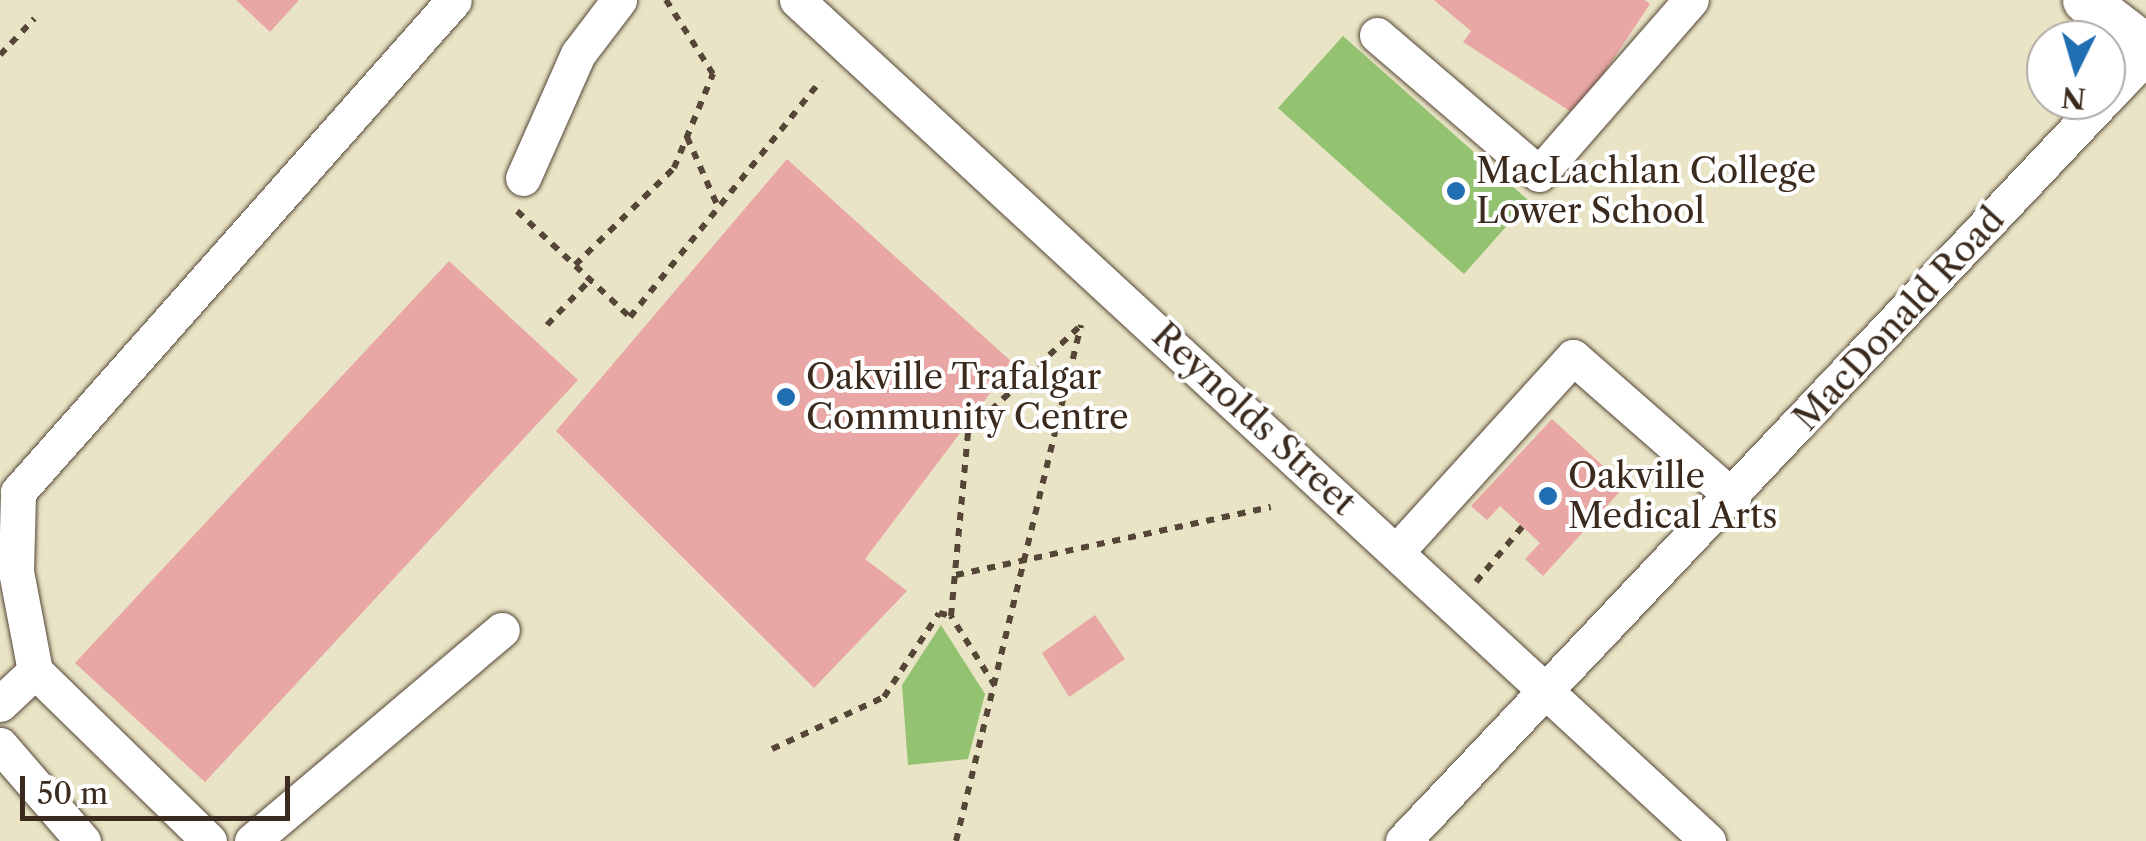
<!DOCTYPE html>
<html>
<head>
<meta charset="utf-8">
<style>
	body { margin:0 }
	#map { position:relative; width:2146px; height:841px; overflow:hidden; background:#e9e4c5; font-family:"Libre Caslon Text",serif }
	div>[style] { position:absolute }
	.green>* { inset:0; background:#93c271 }
	.building>* { inset:0; background:#e8a7a4 }
	.path>* { height:6px; margin-top:-3px; transform-origin:0; background:repeating-linear-gradient(90deg,#554637 0 8px,transparent 0 16px) }
	.roads { filter:drop-shadow(0 0 2px #554637) drop-shadow(0 0 2px #554637) }
	.minor>* { height:35px; margin:-17.5px; padding:0 17.5px; transform-origin:17.5px; border-radius:17.5px; background:#fff }
	.major>* { height:45px; margin:-22.5px; padding:0 22.5px; transform-origin:22.5px; border-radius:22.5px; background:#fff }
	.dots>* { width:28px; height:28px; translate:-50% -50%; box-sizing:border-box; border:5px solid #fff; border-radius:50% }
	span { translate:-50% -50%; white-space:nowrap; text-align:center; line-height:1.15; -webkit-text-stroke:8px #fff; paint-order:stroke }
	.poi-label { font-size:35px; color:#3b2a1e }
	.left { translate:0 -50%; text-align:left }
	.street-label { font-size:35px; color:#3b2a1e }
	.north { position:absolute; left:2026px; top:20px; width:100px; height:100px; box-sizing:border-box; background:#fff; border:2px solid #b1aaa5; border-radius:50%; rotate:185deg; font-size:28px; font-weight:700; line-height:40px; text-align:center; color:#3b2a1e }
	.north::after { content:''; display:block; margin:auto; width:35px; height:45px; background:#1f6fb2; clip-path:polygon(50% 0,100% 100%,50% 72%,0 100%) }
	.scale { position:absolute; left:20px; top:776px; width:270px; height:45px; box-sizing:border-box; border:5px solid #3b2a1e; border-top:0; padding-left:12px; font-size:30px; line-height:35px; white-space:nowrap; color:#3b2a1e; -webkit-text-stroke:8px #fff; paint-order:stroke }
</style>
</head>
<body>
<div id="map">
	<div class="green">
		<i style="clip-path:polygon(1343px 36px,1529px 201px,1464px 274px,1278px 108px)"></i>
		<i style="clip-path:polygon(941px 625px,985px 694px,968px 759px,908px 765px,902px 685px)"></i>
	</div>
	<div class="building">
		<i style="clip-path:polygon(236px 0,299px 0,270px 32px)"></i>
		<i style="clip-path:polygon(1434px 0,1645px 0,1650px 4px,1576px 115px,1463px 42px,1471px 31px)"></i>
		<i style="clip-path:polygon(787px 159px,1013px 363px,865px 559px,907px 591px,814px 688px,556px 431px)"></i>
		<i style="clip-path:polygon(449px 261px,578px 380px,205px 782px,75px 663px)"></i>
		<i style="clip-path:polygon(1552px 419px,1625px 486px,1543px 576px,1525px 559px,1540px 543px,1500px 506px,1487px 520px,1471px 506px)"></i>
		<i style="clip-path:polygon(1095px 615px,1125px 659px,1069px 697px,1042px 653px)"></i>
	</div>
	<div class="path">
		<i style="left:0;top:55px;width:50px;rotate:-46.6deg"></i>
		<i style="left:687px;top:137px;width:77px;rotate:66.1deg"></i>
		<i style="left:517px;top:211px;width:155px;rotate:43.2deg"></i>
		<i style="left:630px;top:317px;width:304px;rotate:-51.1deg"></i>
		<i style="left:575px;top:265px;width:139px;rotate:-44.4deg"></i>
		<i style="left:674px;top:168px;width:102px;rotate:-67.5deg"></i>
		<i style="left:713px;top:74px;width:88px;rotate:-122.4deg"></i>
		<i style="left:547px;top:325px;width:62px;rotate:-46.3deg"></i>
		<i style="left:956px;top:575px;width:322px;rotate:-12.2deg"></i>
		<i style="left:1476px;top:582px;width:72px;rotate:-50.1deg"></i>
		<i style="left:995px;top:686px;width:83px;rotate:-122.2deg"></i>
		<i style="left:951px;top:616px;width:185px;rotate:-84.7deg"></i>
		<i style="left:968px;top:432px;width:154px;rotate:-43.4deg"></i>
		<i style="left:772px;top:749px;width:123px;rotate:-24.9deg"></i>
		<i style="left:884px;top:697px;width:100px;rotate:-56.8deg"></i>
		<i style="left:939px;top:613px;width:12px;rotate:14deg"></i>
		<i style="left:956px;top:841px;width:531px;rotate:-76.38deg"></i>
	</div>
	<div class="roads">
		<div class="minor">
			<i style="left:797px;top:0;width:1240px;rotate:42.71deg"></i>
			<i style="left:1377px;top:35px;width:213px;rotate:40.6deg"></i>
			<i style="left:1539px;top:174px;width:231px;rotate:-48.9deg"></i>
			<i style="left:2106px;top:98px;width:58px;rotate:-46.4deg"></i>
			<i style="left:523px;top:178px;width:136px;rotate:-66.1deg"></i>
			<i style="left:578px;top:54px;width:68px;rotate:-52.8deg"></i>
			<i style="left:1397px;top:551px;width:262px;rotate:-47.8deg"></i>
			<i style="left:1573px;top:357px;width:213px;rotate:41.2deg"></i>
			<i style="left:35px;top:671px;width:243px;rotate:44.3deg"></i>
			<i style="left:0;top:704px;width:48px;rotate:-43.3deg"></i>
			<i style="left:35px;top:671px;width:102px;rotate:-100.8deg"></i>
			<i style="left:16px;top:571px;width:79px;rotate:-88.5deg"></i>
			<i style="left:18px;top:492px;width:657px;rotate:-48.45deg"></i>
			<i style="left:0;top:745px;width:127px;rotate:49.2deg"></i>
			<i style="left:252px;top:841px;width:327px;rotate:-40.2deg"></i>
			<i style="left:1403px;top:841px;width:1020px;rotate:-46.59deg"></i>
		</div>
		<div class="major">
			<i style="left:2085px;top:0;width:77px;rotate:37.6deg"></i>
		</div>
	</div>
	<div class="dots">
		<i style="left:1456px;top:191px;background:#1f6fb2"></i>
		<i style="left:786px;top:397px;background:#1f6fb2"></i>
		<i style="left:1548px;top:496px;background:#1f6fb2"></i>
	</div>
	<div class="poi-label">
		<span class="left" style="left:1476px;top:191px">MacLachlan College<br>Lower School</span>
		<span class="left" style="left:806px;top:397px">Oakville Trafalgar<br>Community Centre</span>
		<span class="left" style="left:1568px;top:496px">Oakville<br>Medical Arts</span>
	</div>
	<div class="street-label">
		<span style="left:1899px;top:319px;rotate:-47deg">MacDonald Road</span>
		<span style="left:1254px;top:419px;rotate:43deg">Reynolds Street</span>
	</div>
	<div class="north">N</div>
	<div class="scale">50 m</div>
</div>
</body>
</html>
